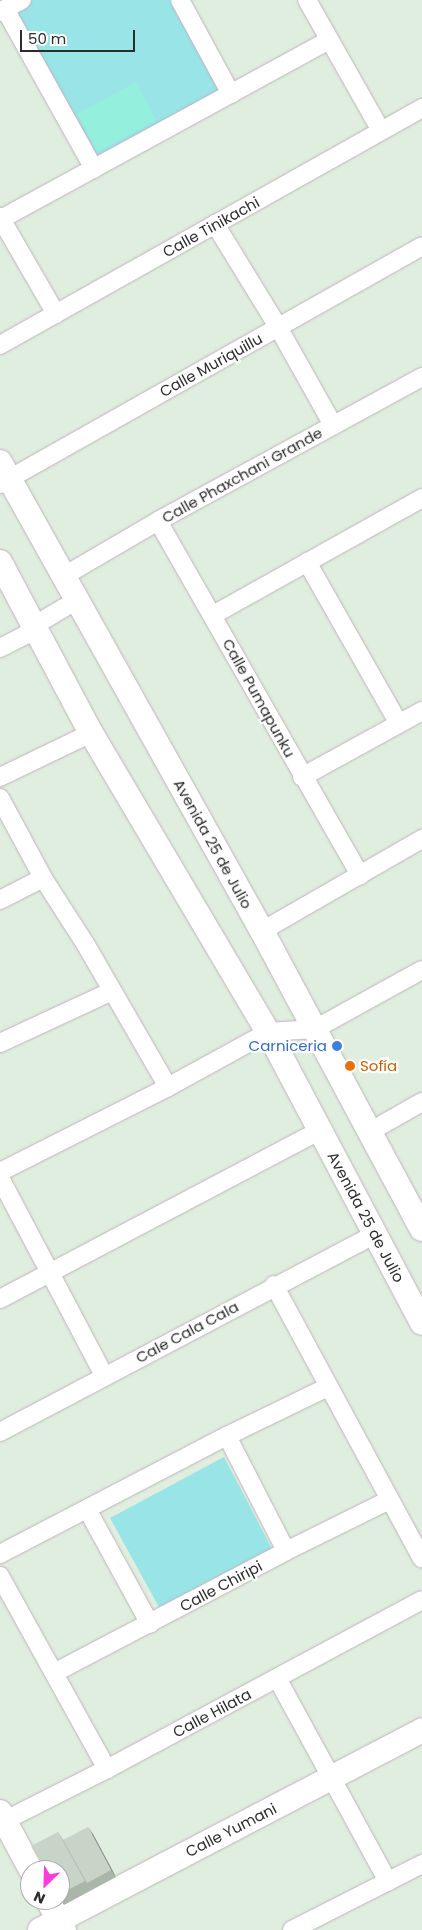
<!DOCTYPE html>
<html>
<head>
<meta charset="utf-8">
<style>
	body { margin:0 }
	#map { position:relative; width:422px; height:1930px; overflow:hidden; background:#dfeede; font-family:Poppins,sans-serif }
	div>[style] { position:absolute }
	.green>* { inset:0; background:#99e4e7 }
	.pitch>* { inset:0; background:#94efdd }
	.roads { filter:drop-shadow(0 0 1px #c0b2be) drop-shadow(0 0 1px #c0b2be) }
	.street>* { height:18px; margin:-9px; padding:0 9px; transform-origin:9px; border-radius:9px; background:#fff }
	.secondary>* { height:24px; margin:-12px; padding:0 12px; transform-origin:12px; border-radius:12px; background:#fff }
	.wall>* { inset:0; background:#abb6ab }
	.shaded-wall>* { inset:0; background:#8b948b }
	.building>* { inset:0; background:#c7d4c7 }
	.dots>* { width:14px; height:14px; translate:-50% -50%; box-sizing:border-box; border:2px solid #fff; border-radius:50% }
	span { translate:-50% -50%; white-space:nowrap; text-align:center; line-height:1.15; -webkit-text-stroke:4.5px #fff; paint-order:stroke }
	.street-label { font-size:15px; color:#2c2c2c }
	.shop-label { font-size:15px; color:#366cbe }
	.right { translate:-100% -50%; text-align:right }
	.food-label { font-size:15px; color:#c56008 }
	.left { translate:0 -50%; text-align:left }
	.north { position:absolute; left:20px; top:1860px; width:50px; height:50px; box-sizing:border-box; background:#fff; border:1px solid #ababab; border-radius:50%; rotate:204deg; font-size:14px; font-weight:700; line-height:20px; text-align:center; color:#2c2c2c }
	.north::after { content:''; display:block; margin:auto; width:18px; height:22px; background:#ff3bd9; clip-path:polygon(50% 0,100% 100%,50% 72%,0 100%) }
	.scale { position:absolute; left:20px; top:30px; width:115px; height:22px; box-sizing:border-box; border:2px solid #2c2c2c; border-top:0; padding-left:6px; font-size:15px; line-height:18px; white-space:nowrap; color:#2c2c2c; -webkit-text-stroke:4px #fff; paint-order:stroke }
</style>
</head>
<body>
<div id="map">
	<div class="green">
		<i style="clip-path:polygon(33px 0,171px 0,221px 89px,95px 159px,13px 11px)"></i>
		<i style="clip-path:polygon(224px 1457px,272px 1549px,159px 1607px,110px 1518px)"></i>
	</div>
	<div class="pitch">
		<i style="clip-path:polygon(136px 82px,156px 120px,97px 152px,77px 114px)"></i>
	</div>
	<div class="roads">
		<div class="street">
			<i style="left:180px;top:0;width:107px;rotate:61.5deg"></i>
			<i style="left:307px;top:0;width:150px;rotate:60.5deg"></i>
			<i style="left:5px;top:9px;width:183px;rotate:60.9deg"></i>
			<i style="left:0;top:12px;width:25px;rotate:-29deg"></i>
			<i style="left:0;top:217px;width:112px;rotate:60deg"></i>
			<i style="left:1px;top:219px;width:372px;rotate:-28.6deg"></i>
			<i style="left:215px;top:224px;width:121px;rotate:58.5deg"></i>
			<i style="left:278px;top:327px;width:112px;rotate:60.7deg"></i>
			<i style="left:0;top:345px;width:484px;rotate:-29.3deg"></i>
			<i style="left:0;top:484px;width:484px;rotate:-29.4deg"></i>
			<i style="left:158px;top:521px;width:408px;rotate:60.3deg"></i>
			<i style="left:307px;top:562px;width:186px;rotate:60.4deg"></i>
			<i style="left:64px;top:576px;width:109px;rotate:-30.3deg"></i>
			<i style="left:158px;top:521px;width:301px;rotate:-28.6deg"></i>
			<i style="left:213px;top:615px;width:240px;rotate:-29.2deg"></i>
			<i style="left:0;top:648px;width:27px;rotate:-27deg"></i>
			<i style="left:24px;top:636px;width:16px;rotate:-45deg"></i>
			<i style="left:35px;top:625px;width:49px;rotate:-30.8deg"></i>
			<i style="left:0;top:777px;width:101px;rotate:-25.8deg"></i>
			<i style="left:302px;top:777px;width:137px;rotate:-28.8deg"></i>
			<i style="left:0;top:798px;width:91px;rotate:61.7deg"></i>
			<i style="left:43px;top:878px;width:80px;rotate:57.3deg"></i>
			<i style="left:86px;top:945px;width:164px;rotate:60deg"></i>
			<i style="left:0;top:900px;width:48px;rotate:-27.1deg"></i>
			<i style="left:262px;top:931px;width:185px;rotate:-29.9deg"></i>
			<i style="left:0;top:1043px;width:123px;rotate:-24.9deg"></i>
			<i style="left:371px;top:1131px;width:59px;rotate:-29.6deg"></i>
			<i style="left:0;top:1172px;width:188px;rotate:-26.8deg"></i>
			<i style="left:168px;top:1087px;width:114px;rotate:-28.8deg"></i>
			<i style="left:268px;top:1032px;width:47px;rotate:-3.7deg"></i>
			<i style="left:315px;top:1029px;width:122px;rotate:-28.9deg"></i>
			<i style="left:0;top:1178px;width:223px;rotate:62.2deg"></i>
			<i style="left:274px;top:1285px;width:311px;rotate:61.6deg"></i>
			<i style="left:0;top:1299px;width:362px;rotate:-27.8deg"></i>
			<i style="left:0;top:1432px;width:424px;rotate:-27.8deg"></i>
			<i style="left:227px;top:1436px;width:129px;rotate:62.8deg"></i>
			<i style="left:87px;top:1509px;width:131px;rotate:61.3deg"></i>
			<i style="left:0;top:1554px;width:256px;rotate:-27.5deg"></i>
			<i style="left:227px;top:1436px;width:112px;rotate:-25.9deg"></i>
			<i style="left:0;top:1576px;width:221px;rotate:61deg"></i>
			<i style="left:54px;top:1673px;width:262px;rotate:-27.7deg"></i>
			<i style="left:286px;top:1551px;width:115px;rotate:-26.3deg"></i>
			<i style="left:277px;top:1678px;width:232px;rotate:61.4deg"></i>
			<i style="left:0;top:1823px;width:120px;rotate:-26.8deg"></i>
			<i style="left:107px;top:1769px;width:357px;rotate:-28.2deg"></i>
			<i style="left:292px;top:1930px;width:146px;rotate:-26.9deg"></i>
		</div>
		<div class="secondary">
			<i style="left:0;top:462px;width:537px;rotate:60.81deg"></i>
			<i style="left:262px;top:931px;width:338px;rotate:61.8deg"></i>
			<i style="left:0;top:562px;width:194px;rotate:62deg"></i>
			<i style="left:91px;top:733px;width:347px;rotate:59.4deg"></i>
			<i style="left:268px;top:1032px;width:329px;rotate:62.1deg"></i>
			<i style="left:0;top:1812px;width:66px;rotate:61.9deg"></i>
			<i style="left:48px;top:1900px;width:34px;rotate:62deg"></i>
			<i style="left:40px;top:1930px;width:431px;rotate:-27.6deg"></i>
		</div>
	</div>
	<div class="wall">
		<i style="clip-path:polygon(58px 1832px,64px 1841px,93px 1834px,116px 1877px,64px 1905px,60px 1898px,60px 1870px)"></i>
	</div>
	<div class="shaded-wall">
		<i style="clip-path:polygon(88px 1827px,93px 1834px,116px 1877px,111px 1870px)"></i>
	</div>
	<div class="building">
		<i style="clip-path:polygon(88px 1827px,111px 1870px,87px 1883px,63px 1840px)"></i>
		<i style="clip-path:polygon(58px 1832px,85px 1881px,60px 1894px,60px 1870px,44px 1870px,31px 1846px)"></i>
	</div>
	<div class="dots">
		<i style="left:337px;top:1046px;background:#3f7fe0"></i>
		<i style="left:350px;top:1066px;background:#e8710a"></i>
	</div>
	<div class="street-label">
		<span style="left:211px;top:227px;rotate:-29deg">Calle Tinikachi</span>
		<span style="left:211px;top:365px;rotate:-29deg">Calle Muriquillu</span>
		<span style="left:242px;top:475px;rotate:-29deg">Calle Phaxchani Grande</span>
		<span style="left:259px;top:698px;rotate:61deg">Calle Pumapunku</span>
		<span style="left:213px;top:844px;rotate:61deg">Avenida 25 de Julio</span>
		<span style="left:366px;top:1217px;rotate:62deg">Avenida 25 de Julio</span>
		<span style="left:187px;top:1332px;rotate:-28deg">Cale Cala Cala</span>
		<span style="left:221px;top:1586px;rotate:-28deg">Calle Chiripi</span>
		<span style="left:212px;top:1713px;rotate:-28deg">Calle Hilata</span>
		<span style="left:231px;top:1830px;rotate:-27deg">Calle Yumani</span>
	</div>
	<div class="shop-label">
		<span class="right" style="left:327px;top:1046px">Carniceria</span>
	</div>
	<div class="food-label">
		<span class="left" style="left:360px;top:1066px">Sofía</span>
	</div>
	<div class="north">N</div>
	<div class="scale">50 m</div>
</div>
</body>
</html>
